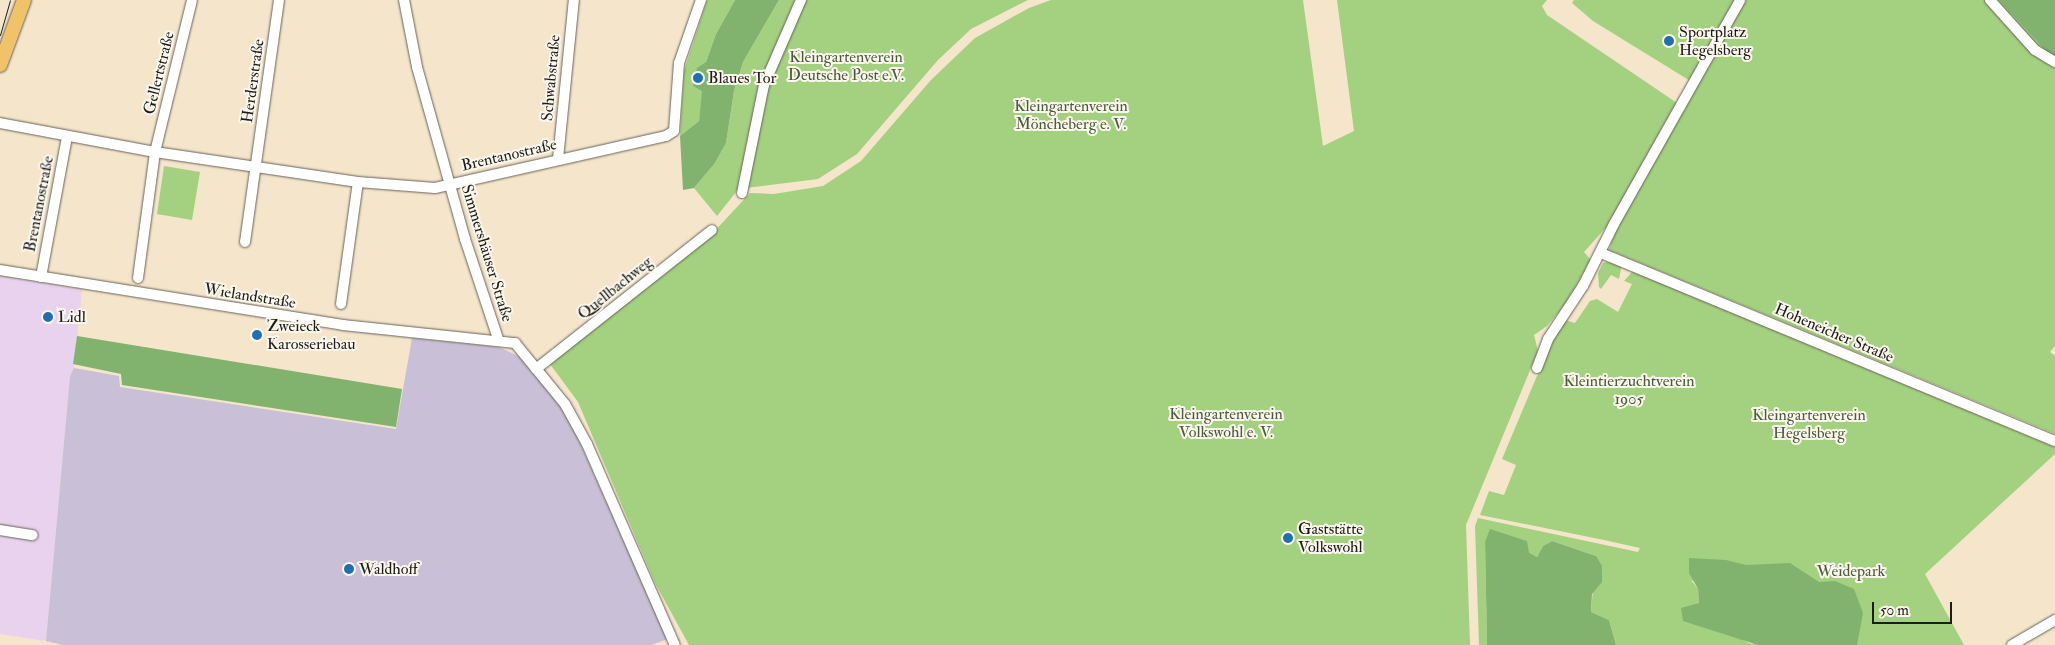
<!DOCTYPE html>
<html>
<head>
<meta charset="utf-8">
<style>
	body { margin:0 }
	#map { position:relative; width:2055px; height:645px; overflow:hidden; background:#f4e5cb; font-family:"IM FELL Double Pica",serif }
	div>[style] { position:absolute }
	.built>* { inset:0; background:#e8d2ee }
	.industrial>* { inset:0; background:#c9bfd7 }
	.green>* { inset:0; background:#a3d17f }
	.forest>* { inset:0; background:#82b36e }
	.roads { filter:drop-shadow(0 0 1px #686259) drop-shadow(0 0 1px #686259) }
	.minor>* { height:10px; margin:-5px; padding:0 5px; transform-origin:5px; border-radius:5px; background:#fff }
	.major>* { height:14px; margin:-7px; padding:0 7px; transform-origin:7px; border-radius:7px; background:#f0c369 }
	.tram>* { height:1px; margin:-0.5px; padding:0 0.5px; transform-origin:0.5px; border-radius:0.5px; background:#1c1c1c }
	.dots>* { width:14px; height:14px; translate:-50% -50%; box-sizing:border-box; border:2px solid #fbf7ec; border-radius:50% }
	span { translate:-50% -50%; white-space:nowrap; text-align:center; line-height:1.15; -webkit-text-stroke:4px #fbf7ec; paint-order:stroke }
	.poi-label { font-size:16px; color:#1c1c1c }
	.left { translate:0 -50%; text-align:left }
	.park-label { font-size:16px; color:#4b5b3f }
	.street-label { font-size:16px; color:#1c1c1c }
	.scale { position:absolute; left:1872px; top:602px; width:80px; height:22px; box-sizing:border-box; border:2px solid #1c1c1c; border-top:0; padding-left:6px; font-size:15px; line-height:18px; white-space:nowrap; color:#1c1c1c; -webkit-text-stroke:4px #fbf7ec; paint-order:stroke }
</style>
</head>
<body>
<div id="map">
	<div class="built">
		<i style="clip-path:polygon(0 276px,82px 289px,74px 368px,70px 376px,46px 641px,0 634px)"></i>
	</div>
	<div class="industrial">
		<i style="clip-path:polygon(412px 338px,499px 347px,520px 357px,564px 407px,668px 639px,651px 645px,63px 645px,46px 641px,70px 376px,74px 368px,119px 376px,120px 387px,396px 429px)"></i>
	</div>
	<div class="green">
		<i style="clip-path:polygon(707px 0,735px 0,716px 34px,706px 62px,699px 121px,680px 136px,684px 71px)"></i>
		<i style="clip-path:polygon(779px 0,798px 0,760px 83px,740px 187px,717px 216px,694px 188px,715px 163px,726px 143px,734px 91px,743px 62px)"></i>
		<i style="clip-path:polygon(803px 0,1028px 0,971px 29px,938px 60px,857px 154px,818px 179px,746px 188px,767px 82px)"></i>
		<i style="clip-path:polygon(1051px 0,1303px 0,1323px 146px,1354px 131px,1337px 0,1547px 0,1542px 6px,1547px 15px,1677px 103px,1610px 223px,1584px 252px,1591px 260px,1565px 305px,1547px 326px,1534px 335px,1538px 351px,1466px 525px,1470px 645px,689px 645px,655px 583px,578px 402px,550px 364px,711px 235px,750px 193px,774px 194px,823px 186px,861px 161px,931px 80px,975px 38px,1029px 8px)"></i>
		<i style="clip-path:polygon(1574px 0,1736px 0,1692px 82px,1593px 21px,1572px 3px)"></i>
		<i style="clip-path:polygon(1746px 0,2055px 0,2055px 346px,2050px 352px,2055px 356px,2055px 434px,1609px 250px,1617px 226px)"></i>
		<i style="clip-path:polygon(164px 166px,200px 172px,192px 220px,157px 214px)"></i>
		<i style="clip-path:polygon(1611px 261px,1622px 264px,1619px 279px,1611px 275px,1601px 289px,1599px 287px,1598px 273px,1603px 263px)"></i>
		<i style="clip-path:polygon(1633px 271px,2055px 447px,2055px 454px,1925px 574px,1964px 645px,1833px 645px,1691px 580px,1698px 589px,1699px 603px,1690px 607px,1749px 643px,1758px 645px,1616px 645px,1609px 620px,1591px 612px,1596px 556px,1552px 541px,1543px 546px,1537px 557px,1485px 542px,1487px 645px,1479px 645px,1475px 526px,1478px 518px,1638px 552px,1640px 548px,1604px 540px,1480px 515px,1489px 491px,1504px 495px,1516px 465px,1502px 459px,1547px 352px,1565px 320px,1575px 323px,1590px 301px,1597px 299px,1618px 312px,1632px 284px,1624px 281px)"></i>
	</div>
	<div class="forest">
		<i style="clip-path:polygon(735px 0,779px 0,743px 62px,734px 91px,726px 143px,715px 163px,694px 188px,683px 190px,680px 136px,699px 121px,702px 91px,693px 86px,697px 68px,706px 62px,716px 34px)"></i>
		<i style="clip-path:polygon(1999px 0,2055px 0,2055px 59px,2051px 56px)"></i>
		<i style="clip-path:polygon(77px 336px,402px 389px,396px 427px,122px 385px,121px 374px,73px 364px)"></i>
		<i style="clip-path:polygon(1490px 529px,1527px 541px,1529px 553px,1537px 557px,1543px 546px,1552px 541px,1596px 556px,1602px 566px,1602px 582px,1592px 594px,1591px 612px,1609px 620px,1616px 645px,1487px 645px,1485px 542px)"></i>
		<i style="clip-path:polygon(1689px 558px,1726px 560px,1746px 565px,1790px 563px,1819px 582px,1835px 581px,1854px 589px,1863px 613px,1857px 645px,1758px 645px,1683px 621px,1681px 608px,1699px 603px,1698px 589px,1689px 573px)"></i>
	</div>
	<div class="roads">
		<div class="minor">
			<i style="left:404px;top:0;width:68px;rotate:79deg"></i>
			<i style="left:417px;top:67px;width:179px;rotate:74.4deg"></i>
			<i style="left:465px;top:239px;width:105px;rotate:71.7deg"></i>
			<i style="left:1990px;top:0;width:67px;rotate:48deg"></i>
			<i style="left:2035px;top:50px;width:23px;rotate:31deg"></i>
			<i style="left:0;top:123px;width:158px;rotate:10.6deg"></i>
			<i style="left:155px;top:152px;width:205px;rotate:8.4deg"></i>
			<i style="left:358px;top:182px;width:77px;rotate:4.5deg"></i>
			<i style="left:435px;top:188px;width:237px;rotate:-12.7deg"></i>
			<i style="left:666px;top:136px;width:9px;rotate:-32deg"></i>
			<i style="left:674px;top:131px;width:68px;rotate:-85.8deg"></i>
			<i style="left:679px;top:63px;width:67px;rotate:-70.8deg"></i>
			<i style="left:558px;top:159px;width:160px;rotate:-84.3deg"></i>
			<i style="left:742px;top:193px;width:110px;rotate:-78.5deg"></i>
			<i style="left:764px;top:85px;width:93px;rotate:-66.5deg"></i>
			<i style="left:245px;top:242px;width:244px;rotate:-82deg"></i>
			<i style="left:1601px;top:253px;width:491px;rotate:22.5deg"></i>
			<i style="left:0;top:270px;width:347px;rotate:9.1deg"></i>
			<i style="left:343px;top:325px;width:173px;rotate:6deg"></i>
			<i style="left:515px;top:343px;width:79px;rotate:50.7deg"></i>
			<i style="left:565px;top:404px;width:46px;rotate:61.2deg"></i>
			<i style="left:587px;top:444px;width:219px;rotate:66.4deg"></i>
			<i style="left:41px;top:277px;width:142px;rotate:-79.5deg"></i>
			<i style="left:138px;top:278px;width:127px;rotate:-82.3deg"></i>
			<i style="left:155px;top:152px;width:156px;rotate:-76.3deg"></i>
			<i style="left:341px;top:304px;width:123px;rotate:-82.1deg"></i>
			<i style="left:1537px;top:368px;width:31px;rotate:-69deg"></i>
			<i style="left:1548px;top:339px;width:64px;rotate:-56.6deg"></i>
			<i style="left:1583px;top:286px;width:69px;rotate:-63.4deg"></i>
			<i style="left:1614px;top:224px;width:257px;rotate:-60.6deg"></i>
			<i style="left:536px;top:369px;width:224px;rotate:-38.3deg"></i>
			<i style="left:0;top:530px;width:33px;rotate:9deg"></i>
			<i style="left:2012px;top:645px;width:50px;rotate:-30.2deg"></i>
		</div>
		<div class="major">
			<i style="left:0;top:65px;width:69px;rotate:-69.7deg"></i>
		</div>
	</div>
	<div class="tram">
		<i style="left:0;top:35px;width:36px;rotate:-74deg"></i>
	</div>
	<div class="dots">
		<i style="left:1669px;top:41px;background:#1f6fb2"></i>
		<i style="left:698px;top:78px;background:#1f6fb2"></i>
		<i style="left:48px;top:317px;background:#1f6fb2"></i>
		<i style="left:257px;top:335px;background:#1f6fb2"></i>
		<i style="left:1288px;top:538px;background:#1f6fb2"></i>
		<i style="left:349px;top:569px;background:#1f6fb2"></i>
	</div>
	<div class="poi-label">
		<span class="left" style="left:1679px;top:41px">Sportplatz<br>Hegelsberg</span>
		<span class="left" style="left:708px;top:78px">Blaues Tor</span>
		<span class="left" style="left:58px;top:317px">Lidl</span>
		<span class="left" style="left:267px;top:335px">Zweieck<br>Karosseriebau</span>
		<span class="left" style="left:1298px;top:538px">Gaststätte<br>Volkswohl</span>
		<span class="left" style="left:359px;top:569px">Waldhoff</span>
	</div>
	<div class="park-label">
		<span style="left:846px;top:66px">Kleingartenverein<br>Deutsche Post e.V.</span>
		<span style="left:1071px;top:115px">Kleingartenverein<br>Möncheberg e. V.</span>
		<span style="left:1629px;top:390px">Kleintierzuchtverein<br>1905</span>
		<span style="left:1226px;top:423px">Kleingartenverein<br>Volkswohl e. V.</span>
		<span style="left:1809px;top:424px">Kleingartenverein<br>Hegelsberg</span>
		<span style="left:1851px;top:571px">Weidepark</span>
	</div>
	<div class="street-label">
		<span style="left:159px;top:73px;rotate:-76deg">Gellertstraße</span>
		<span style="left:551px;top:78px;rotate:-85deg">Schwabstraße</span>
		<span style="left:253px;top:81px;rotate:-82deg">Herderstraße</span>
		<span style="left:509px;top:155px;rotate:-13deg">Brentanostraße</span>
		<span style="left:39px;top:204px;rotate:-79deg">Brentanostraße</span>
		<span style="left:487px;top:253px;rotate:73deg">Simmershäuser Straße</span>
		<span style="left:615px;top:288px;rotate:-39deg">Quellbachweg</span>
		<span style="left:250px;top:296px;rotate:9deg">Wielandstraße</span>
		<span style="left:1834px;top:333px;rotate:23deg">Hoheneicher Straße</span>
	</div>
	<div class="scale">50 m</div>
</div>
</body>
</html>
